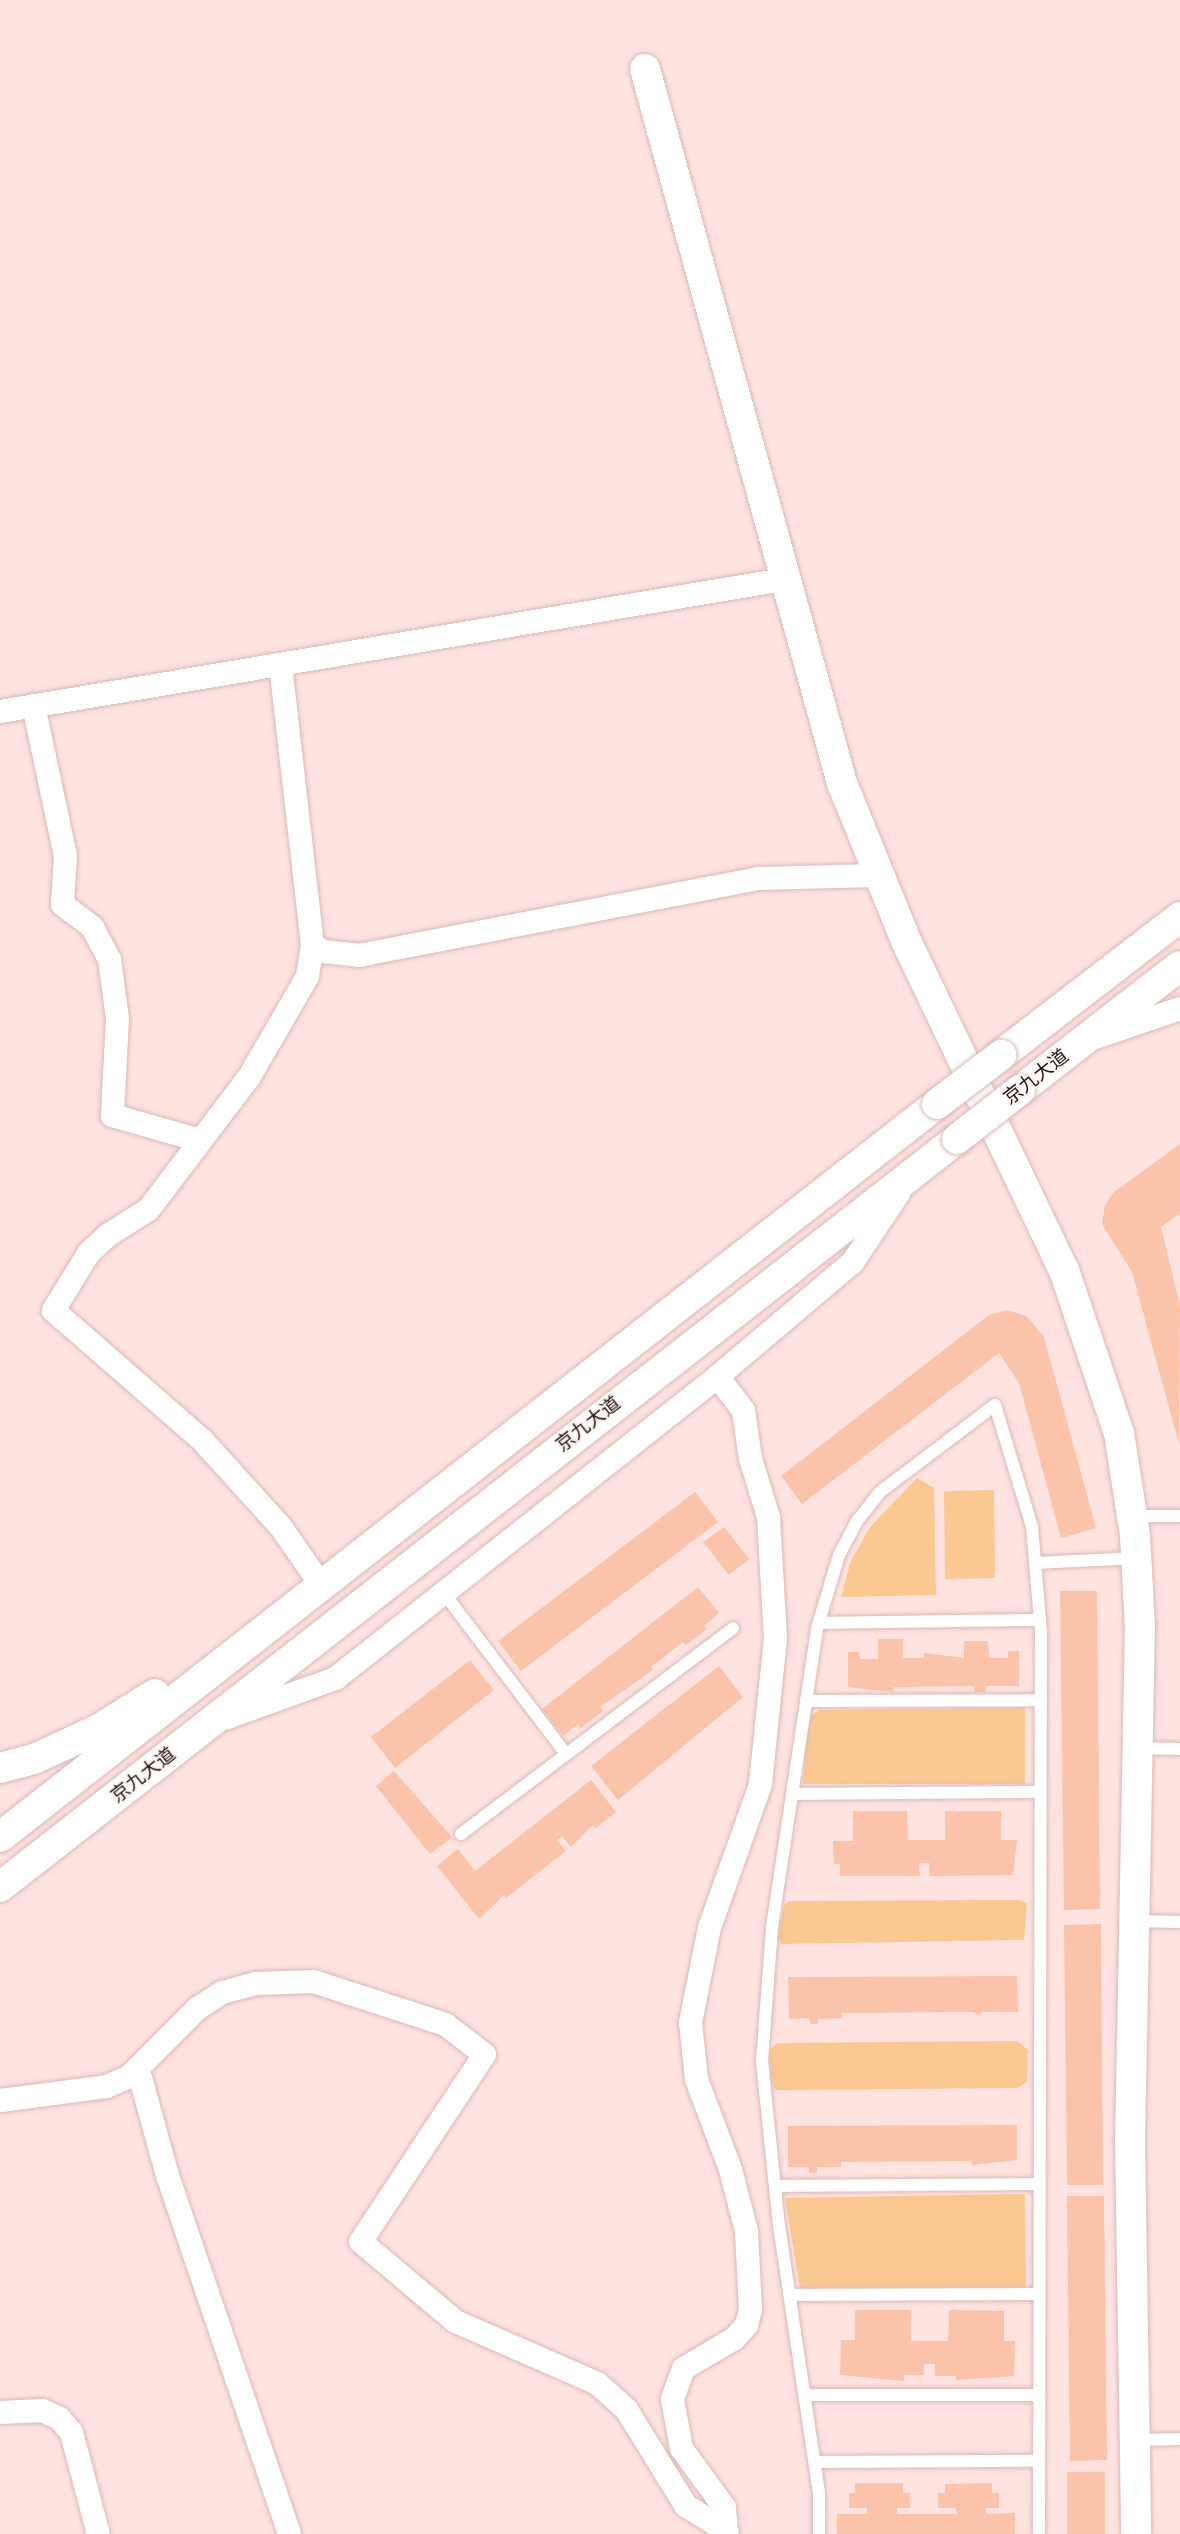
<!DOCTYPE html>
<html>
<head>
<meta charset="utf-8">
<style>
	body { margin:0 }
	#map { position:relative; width:1180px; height:2534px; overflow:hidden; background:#fee3e1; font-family:"Fira Sans","Noto Sans SC",sans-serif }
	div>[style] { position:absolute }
	.green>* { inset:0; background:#fbc892 }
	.building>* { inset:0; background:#fbc3aa }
	.roads { filter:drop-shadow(0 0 2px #dabab7) drop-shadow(0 0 2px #dabab7) }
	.service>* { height:12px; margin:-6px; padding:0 6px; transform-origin:6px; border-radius:6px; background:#fff }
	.minor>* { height:23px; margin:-11.5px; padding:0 11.5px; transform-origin:11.5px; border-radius:11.5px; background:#fff }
	.tertiary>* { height:30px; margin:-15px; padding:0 15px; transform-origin:15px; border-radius:15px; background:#fff }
	.bridges { filter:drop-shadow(0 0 2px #dabab7) drop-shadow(0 0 2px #dabab7) }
	.tertiary-bridge>* { height:30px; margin:-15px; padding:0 15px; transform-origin:15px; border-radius:15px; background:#fff }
	span { translate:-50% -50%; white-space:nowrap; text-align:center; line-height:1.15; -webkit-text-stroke:5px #fdf6f5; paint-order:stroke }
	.street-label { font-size:19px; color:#221615 }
</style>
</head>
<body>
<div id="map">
	<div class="green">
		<i style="clip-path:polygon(917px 1478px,934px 1488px,936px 1595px,841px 1597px,851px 1561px,870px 1527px)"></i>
		<i style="clip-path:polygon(994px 1490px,995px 1578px,945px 1579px,944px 1491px)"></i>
		<i style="clip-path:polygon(1025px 1708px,1025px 1784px,803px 1784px,807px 1730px,811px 1716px,819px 1710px)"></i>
		<i style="clip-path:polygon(1020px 1900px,1027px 1904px,1024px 1940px,781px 1944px,778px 1937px,784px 1905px,789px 1901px)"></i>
		<i style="clip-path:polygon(1017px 2041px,1028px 2050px,1027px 2082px,1017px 2088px,777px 2090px,772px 2086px,769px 2051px,777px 2043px)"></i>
		<i style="clip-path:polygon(1025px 2194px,1026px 2287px,800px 2288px,785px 2198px)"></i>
	</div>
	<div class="building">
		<i style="clip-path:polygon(1180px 1144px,1180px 1213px,1161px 1227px,1180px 1306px,1179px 1444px,1132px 1272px,1102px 1224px,1105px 1205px,1114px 1192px)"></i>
		<i style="clip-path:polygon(1007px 1310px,1026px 1316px,1044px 1337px,1096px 1528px,1061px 1538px,1019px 1383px,999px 1353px,802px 1504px,781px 1476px,989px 1315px)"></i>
		<i style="clip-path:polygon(695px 1492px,718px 1522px,521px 1671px,498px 1641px)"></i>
		<i style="clip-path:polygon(724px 1527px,749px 1559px,729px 1575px,703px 1542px)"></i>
		<i style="clip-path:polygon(698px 1587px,719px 1613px,704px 1626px,707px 1629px,686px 1645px,683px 1642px,651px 1667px,653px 1670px,600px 1707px,603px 1711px,581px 1728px,578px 1724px,563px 1736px,542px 1709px)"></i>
		<i style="clip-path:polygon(1060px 1591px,1097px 1591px,1100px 1909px,1064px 1910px)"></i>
		<i style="clip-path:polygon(878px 1639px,903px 1639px,903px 1658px,924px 1658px,924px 1653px,964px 1658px,964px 1641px,988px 1641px,989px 1658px,1008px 1658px,1008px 1651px,1019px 1651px,1019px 1686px,986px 1686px,986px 1692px,974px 1692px,974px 1686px,893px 1687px,893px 1692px,848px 1687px,848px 1652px,859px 1652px,860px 1659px,878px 1659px)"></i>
		<i style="clip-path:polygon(470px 1660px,494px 1690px,395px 1768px,371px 1737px)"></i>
		<i style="clip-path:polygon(719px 1666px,743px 1697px,618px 1800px,591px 1766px)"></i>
		<i style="clip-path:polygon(394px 1771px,452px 1837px,430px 1854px,376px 1786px)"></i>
		<i style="clip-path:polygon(591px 1780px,616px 1812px,596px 1828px,593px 1825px,571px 1847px,562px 1836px,557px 1840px,566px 1851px,506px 1898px,504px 1895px,479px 1919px,437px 1866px,458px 1849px,475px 1871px)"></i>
		<i style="clip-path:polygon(853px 1811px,907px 1811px,908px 1840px,945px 1840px,945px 1811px,1001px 1811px,1001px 1840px,1017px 1840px,1013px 1875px,930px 1876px,929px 1863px,919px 1863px,920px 1876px,840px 1876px,840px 1864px,834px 1864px,833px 1841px,853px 1841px)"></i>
		<i style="clip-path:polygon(1101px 1924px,1103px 2185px,1067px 2185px,1064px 1925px)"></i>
		<i style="clip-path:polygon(1017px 1976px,1018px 2012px,981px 2012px,981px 2016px,973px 2012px,842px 2013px,842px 2018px,818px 2019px,818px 2024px,810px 2024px,809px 2018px,789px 2019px,788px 1977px)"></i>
		<i style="clip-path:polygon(1017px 2125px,1017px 2160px,972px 2165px,972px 2161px,841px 2162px,841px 2167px,817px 2167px,817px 2173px,809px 2173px,809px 2167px,788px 2167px,788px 2126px)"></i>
		<i style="clip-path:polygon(1067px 2196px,1104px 2196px,1107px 2460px,1070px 2461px)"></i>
		<i style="clip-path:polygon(855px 2310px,911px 2310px,911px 2341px,948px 2341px,949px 2310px,1004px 2311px,1004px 2341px,1015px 2341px,1014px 2376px,956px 2380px,956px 2376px,935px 2376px,935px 2364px,924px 2364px,924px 2375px,904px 2375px,904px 2381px,840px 2375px,841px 2340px,855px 2340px)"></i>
		<i style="clip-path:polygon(1067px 2472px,1105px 2472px,1105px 2534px,1067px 2534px)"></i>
		<i style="clip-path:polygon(855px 2483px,903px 2483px,903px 2493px,910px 2493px,910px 2508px,897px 2508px,897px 2514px,957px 2514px,956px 2508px,938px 2508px,938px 2493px,945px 2493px,945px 2484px,992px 2483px,992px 2493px,999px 2493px,999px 2508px,986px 2508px,986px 2514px,1015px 2513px,1015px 2534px,837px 2534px,837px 2514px,867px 2514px,867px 2508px,849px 2508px,849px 2493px,855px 2493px)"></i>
	</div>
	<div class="roads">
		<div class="service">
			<i style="left:1133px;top:1516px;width:47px"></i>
			<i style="left:1036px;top:1563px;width:101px;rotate:-2.8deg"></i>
			<i style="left:443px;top:1592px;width:203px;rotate:52.8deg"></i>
			<i style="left:819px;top:1623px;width:221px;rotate:-0.8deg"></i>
			<i style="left:806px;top:1701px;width:235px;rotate:-0.2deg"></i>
			<i style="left:1138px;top:1748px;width:42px;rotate:1.4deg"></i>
			<i style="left:792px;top:1794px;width:248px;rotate:-0.5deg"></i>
			<i style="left:461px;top:1834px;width:341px;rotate:-37.1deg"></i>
			<i style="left:1135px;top:1921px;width:45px;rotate:1.3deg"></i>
			<i style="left:775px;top:2186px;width:265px;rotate:-0.4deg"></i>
			<i style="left:790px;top:2295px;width:249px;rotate:-0.2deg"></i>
			<i style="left:805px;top:2395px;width:234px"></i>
			<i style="left:1135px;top:2440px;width:45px;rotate:-1.3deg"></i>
			<i style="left:815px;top:2462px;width:224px;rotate:-0.3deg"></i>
			<i style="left:819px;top:2534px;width:41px;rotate:-90deg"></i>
			<i style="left:819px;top:2493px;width:270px;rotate:-98.5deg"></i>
			<i style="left:779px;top:2226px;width:166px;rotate:-95.9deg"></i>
			<i style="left:762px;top:2061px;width:134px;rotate:-85.7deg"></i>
			<i style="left:772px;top:1927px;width:302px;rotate:-81.4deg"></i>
			<i style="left:817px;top:1628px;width:76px;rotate:-73.2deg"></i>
			<i style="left:839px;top:1555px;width:40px;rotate:-62deg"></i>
			<i style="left:858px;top:1520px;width:36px;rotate:-52deg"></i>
			<i style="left:880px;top:1492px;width:144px;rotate:-37.1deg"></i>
			<i style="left:995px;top:1405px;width:127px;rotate:73.1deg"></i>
			<i style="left:1032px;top:1527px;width:105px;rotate:85.1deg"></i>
			<i style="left:1041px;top:1632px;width:902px;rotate:90.13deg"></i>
		</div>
		<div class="minor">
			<i style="left:280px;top:664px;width:282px;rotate:83.5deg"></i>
			<i style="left:312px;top:944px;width:12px;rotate:35deg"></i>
			<i style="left:322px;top:951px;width:36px;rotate:6deg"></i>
			<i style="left:358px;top:955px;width:406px;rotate:-10.9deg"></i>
			<i style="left:757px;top:878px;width:121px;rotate:-1.4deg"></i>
			<i style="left:33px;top:705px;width:153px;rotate:78deg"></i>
			<i style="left:65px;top:855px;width:49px;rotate:93.5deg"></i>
			<i style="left:62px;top:904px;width:38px;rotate:37deg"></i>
			<i style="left:92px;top:927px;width:36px;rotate:62deg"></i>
			<i style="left:109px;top:959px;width:60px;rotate:82.3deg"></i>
			<i style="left:117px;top:1018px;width:97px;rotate:93deg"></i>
			<i style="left:112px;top:1115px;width:91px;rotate:15.9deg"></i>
			<i style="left:0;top:711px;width:794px;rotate:-9.57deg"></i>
			<i style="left:312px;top:944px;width:32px;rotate:99deg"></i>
			<i style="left:307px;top:976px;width:116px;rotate:120.1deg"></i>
			<i style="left:249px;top:1076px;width:167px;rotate:127.2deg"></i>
			<i style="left:148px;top:1209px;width:49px;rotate:147.6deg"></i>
			<i style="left:107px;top:1235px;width:26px;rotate:137deg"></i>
			<i style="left:88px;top:1253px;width:67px;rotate:121.6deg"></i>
			<i style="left:53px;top:1310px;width:198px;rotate:41.1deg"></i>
			<i style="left:202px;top:1440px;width:116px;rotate:47.8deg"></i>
			<i style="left:280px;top:1526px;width:72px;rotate:55.2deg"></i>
			<i style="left:1098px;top:1036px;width:87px;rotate:-18.9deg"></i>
			<i style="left:717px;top:1376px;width:43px;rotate:52.6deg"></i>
			<i style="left:743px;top:1410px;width:49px;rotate:81.7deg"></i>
			<i style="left:750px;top:1458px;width:62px;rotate:73deg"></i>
			<i style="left:768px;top:1517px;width:121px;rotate:86.7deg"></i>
			<i style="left:775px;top:1638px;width:147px;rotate:95.9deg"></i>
			<i style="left:760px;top:1784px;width:152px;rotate:109.6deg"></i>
			<i style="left:709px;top:1927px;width:97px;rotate:101.3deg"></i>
			<i style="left:690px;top:2022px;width:57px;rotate:84deg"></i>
			<i style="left:696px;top:2079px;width:96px;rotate:69.3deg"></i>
			<i style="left:730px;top:2169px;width:64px;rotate:75.5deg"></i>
			<i style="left:746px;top:2231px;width:78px;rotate:87.1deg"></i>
			<i style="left:750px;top:2309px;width:16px;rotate:104deg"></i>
			<i style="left:746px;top:2325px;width:18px;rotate:133deg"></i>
			<i style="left:734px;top:2338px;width:59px;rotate:149.5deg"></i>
			<i style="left:683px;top:2368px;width:33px;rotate:110deg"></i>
			<i style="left:672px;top:2399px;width:50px;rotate:79.6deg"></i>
			<i style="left:681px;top:2448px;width:73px;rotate:53.9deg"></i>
			<i style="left:724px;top:2507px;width:27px;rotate:86deg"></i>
			<i style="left:227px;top:1717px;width:115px;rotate:-19.9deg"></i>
			<i style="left:335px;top:1678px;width:487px;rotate:-38.3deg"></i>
			<i style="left:717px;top:1376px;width:177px;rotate:-40.2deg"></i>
			<i style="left:852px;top:1262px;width:83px;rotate:-56.3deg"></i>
			<i style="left:138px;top:2070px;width:109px;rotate:74.6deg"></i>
			<i style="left:167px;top:2175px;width:379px;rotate:71.2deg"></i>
			<i style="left:0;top:2100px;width:107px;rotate:-7.5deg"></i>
			<i style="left:106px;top:2086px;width:25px;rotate:-23deg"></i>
			<i style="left:129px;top:2076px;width:96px;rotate:-45deg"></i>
			<i style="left:197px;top:2008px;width:30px;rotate:-33deg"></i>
			<i style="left:222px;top:1992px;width:34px;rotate:-15deg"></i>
			<i style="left:255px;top:1983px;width:58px;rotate:-2deg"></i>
			<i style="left:313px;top:1981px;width:139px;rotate:18deg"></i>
			<i style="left:445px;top:2024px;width:49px;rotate:37.6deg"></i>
			<i style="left:484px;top:2054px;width:224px;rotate:123.5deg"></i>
			<i style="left:360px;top:2241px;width:124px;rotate:40.1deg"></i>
			<i style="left:455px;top:2321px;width:155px;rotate:23.6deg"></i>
			<i style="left:597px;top:2383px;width:39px;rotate:42deg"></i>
			<i style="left:626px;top:2409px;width:113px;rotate:58.4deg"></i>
			<i style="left:685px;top:2505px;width:49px;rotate:31.8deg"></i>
			<i style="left:0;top:2412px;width:42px;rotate:-2.7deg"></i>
			<i style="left:42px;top:2410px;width:19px;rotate:25deg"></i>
			<i style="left:59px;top:2418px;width:18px;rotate:49deg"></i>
			<i style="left:71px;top:2432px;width:106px;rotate:75.2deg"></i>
		</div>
		<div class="tertiary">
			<i style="left:645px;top:69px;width:741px;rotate:74.58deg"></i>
			<i style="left:842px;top:783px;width:173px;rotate:67.9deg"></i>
			<i style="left:907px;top:943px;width:363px;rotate:64.4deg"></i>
			<i style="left:1064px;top:1270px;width:172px;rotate:71.4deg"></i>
			<i style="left:1119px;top:1433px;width:103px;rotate:81.1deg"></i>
			<i style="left:1135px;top:1535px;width:91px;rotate:86.9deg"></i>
			<i style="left:1140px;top:1626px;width:514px;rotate:91.11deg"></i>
			<i style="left:1130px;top:2140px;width:394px;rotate:89.1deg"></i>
			<i style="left:1001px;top:1055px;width:226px;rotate:-37.6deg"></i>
			<i style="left:1020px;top:1090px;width:202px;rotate:-37.8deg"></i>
			<i style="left:0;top:1768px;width:35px;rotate:-15deg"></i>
			<i style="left:34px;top:1759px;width:72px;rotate:-24.8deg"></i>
			<i style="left:99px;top:1729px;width:66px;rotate:-32deg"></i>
			<i style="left:0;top:1837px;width:1190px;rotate:-38.04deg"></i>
			<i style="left:0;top:1887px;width:1215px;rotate:-38.01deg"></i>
		</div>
	</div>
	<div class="bridges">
		<div class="tertiary-bridge">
			<i style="left:937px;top:1104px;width:81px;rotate:-37.4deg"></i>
			<i style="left:957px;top:1139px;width:80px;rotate:-37.9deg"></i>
		</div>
	</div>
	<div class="street-label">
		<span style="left:1036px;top:1077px;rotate:-38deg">京九大道</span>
		<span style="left:588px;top:1424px;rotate:-38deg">京九大道</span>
		<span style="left:143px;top:1775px;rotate:-38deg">京九大道</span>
	</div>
</div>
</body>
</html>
